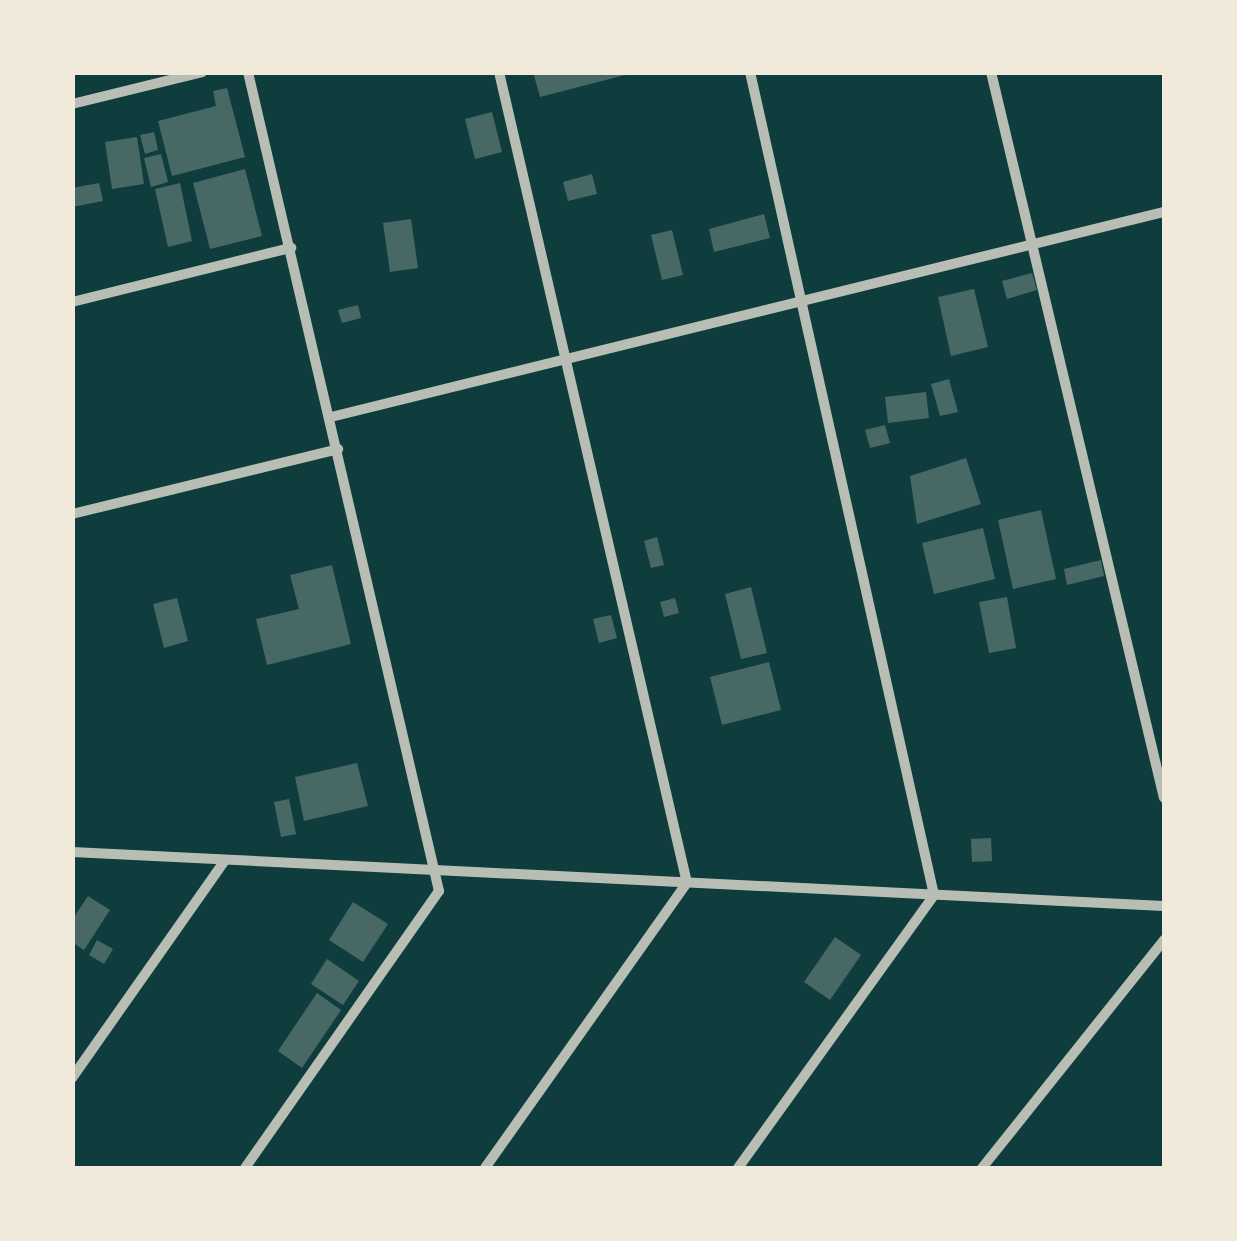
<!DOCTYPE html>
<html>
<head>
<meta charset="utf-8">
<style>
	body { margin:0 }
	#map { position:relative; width:1237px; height:1241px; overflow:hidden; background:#0f3d3e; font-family:Lora,serif }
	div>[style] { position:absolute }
	.building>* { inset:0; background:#486865 }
	.minor>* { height:10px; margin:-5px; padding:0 5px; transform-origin:5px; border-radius:5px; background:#b8beb3 }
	span { translate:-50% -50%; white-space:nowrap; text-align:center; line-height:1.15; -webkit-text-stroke:10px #f1e9da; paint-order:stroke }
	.frame { position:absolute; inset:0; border:75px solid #f1e9da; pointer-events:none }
</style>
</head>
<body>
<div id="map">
	<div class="building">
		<i style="clip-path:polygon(533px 72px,629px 72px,629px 74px,540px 97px)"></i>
		<i style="clip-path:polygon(227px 88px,245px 157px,172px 176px,158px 121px,216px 106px,213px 91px)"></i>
		<i style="clip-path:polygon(492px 112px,502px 152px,475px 159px,465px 119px)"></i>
		<i style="clip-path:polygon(154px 132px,158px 150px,145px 154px,140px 135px)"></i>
		<i style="clip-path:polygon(137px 137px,144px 184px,112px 189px,105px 142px)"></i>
		<i style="clip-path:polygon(161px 154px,168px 182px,151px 187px,144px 158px)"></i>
		<i style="clip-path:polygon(245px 169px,262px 236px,210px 249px,193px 183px)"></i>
		<i style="clip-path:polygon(592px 174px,597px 194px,568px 201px,563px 182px)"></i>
		<i style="clip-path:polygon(99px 183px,103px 201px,72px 207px,72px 188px)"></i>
		<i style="clip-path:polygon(180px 183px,192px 241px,168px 247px,155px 189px)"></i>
		<i style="clip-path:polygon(764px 214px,770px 238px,714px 252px,709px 229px)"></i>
		<i style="clip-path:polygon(411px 219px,418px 268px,390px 272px,383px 223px)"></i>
		<i style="clip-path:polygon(672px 230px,683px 275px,662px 280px,651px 235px)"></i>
		<i style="clip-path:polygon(1032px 273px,1037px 290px,1007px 299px,1002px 281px)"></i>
		<i style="clip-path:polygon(974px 289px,988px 347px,951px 356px,938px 297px)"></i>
		<i style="clip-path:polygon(358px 305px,361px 318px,342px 323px,338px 310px)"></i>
		<i style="clip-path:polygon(949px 379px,958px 412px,940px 416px,931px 384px)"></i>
		<i style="clip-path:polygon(926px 392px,929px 418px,888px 423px,885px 397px)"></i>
		<i style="clip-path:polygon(885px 425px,890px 443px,870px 448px,865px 430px)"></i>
		<i style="clip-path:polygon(966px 458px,981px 504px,917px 524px,910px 476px)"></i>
		<i style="clip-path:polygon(1041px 510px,1056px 579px,1013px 589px,998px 520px)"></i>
		<i style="clip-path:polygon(983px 528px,995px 579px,934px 594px,922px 543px)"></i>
		<i style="clip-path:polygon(657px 537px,664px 565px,651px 568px,644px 541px)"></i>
		<i style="clip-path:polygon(1101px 560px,1104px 576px,1067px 585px,1064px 569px)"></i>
		<i style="clip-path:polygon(332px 565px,351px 644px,267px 665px,256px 619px,299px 609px,290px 575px)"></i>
		<i style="clip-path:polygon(751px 587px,767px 653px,741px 659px,725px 594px)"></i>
		<i style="clip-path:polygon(1007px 597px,1016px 648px,989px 653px,979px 602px)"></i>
		<i style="clip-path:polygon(177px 598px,188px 641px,164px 648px,153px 604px)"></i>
		<i style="clip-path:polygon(675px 598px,679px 613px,664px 617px,660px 602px)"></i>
		<i style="clip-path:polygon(611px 615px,617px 638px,599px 643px,593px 619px)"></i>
		<i style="clip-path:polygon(769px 662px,781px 710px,722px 725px,710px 677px)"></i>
		<i style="clip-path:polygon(357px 763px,368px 806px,304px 821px,295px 777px)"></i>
		<i style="clip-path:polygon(289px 799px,296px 834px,281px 837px,274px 802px)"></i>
		<i style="clip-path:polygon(991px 838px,992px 861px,972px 862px,971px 839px)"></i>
		<i style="clip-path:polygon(88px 896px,110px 910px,84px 950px,72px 942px,72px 920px)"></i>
		<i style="clip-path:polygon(353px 902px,388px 924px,363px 962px,329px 940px)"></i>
		<i style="clip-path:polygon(835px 937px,861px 955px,830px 1000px,804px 982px)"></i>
		<i style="clip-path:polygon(97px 940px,113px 949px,104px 964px,89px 955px)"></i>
		<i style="clip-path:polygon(327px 959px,359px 981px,343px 1005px,311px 984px)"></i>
		<i style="clip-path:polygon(317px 993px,341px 1010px,302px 1068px,278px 1051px)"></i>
	</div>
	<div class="minor">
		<i style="left:991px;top:72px;width:746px;rotate:76.6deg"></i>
		<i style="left:72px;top:104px;width:134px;rotate:-13.8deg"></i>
		<i style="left:72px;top:302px;width:226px;rotate:-13.9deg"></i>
		<i style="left:331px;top:417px;width:858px;rotate:-13.83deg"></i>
		<i style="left:72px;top:514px;width:274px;rotate:-13.7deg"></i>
		<i style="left:72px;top:852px;width:1093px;rotate:2.83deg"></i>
		<i style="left:72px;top:1078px;width:266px;rotate:-54.9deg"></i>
		<i style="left:245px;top:1168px;width:338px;rotate:-55deg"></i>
		<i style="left:439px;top:891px;width:841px;rotate:-103.13deg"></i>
		<i style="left:485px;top:1168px;width:349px;rotate:-54.7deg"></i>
		<i style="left:687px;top:883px;width:833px;rotate:-103.05deg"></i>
		<i style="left:738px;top:1168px;width:336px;rotate:-54.3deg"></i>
		<i style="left:934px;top:895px;width:843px;rotate:-102.6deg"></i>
		<i style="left:982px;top:1168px;width:292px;rotate:-51.4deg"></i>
	</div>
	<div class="frame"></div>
</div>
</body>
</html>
